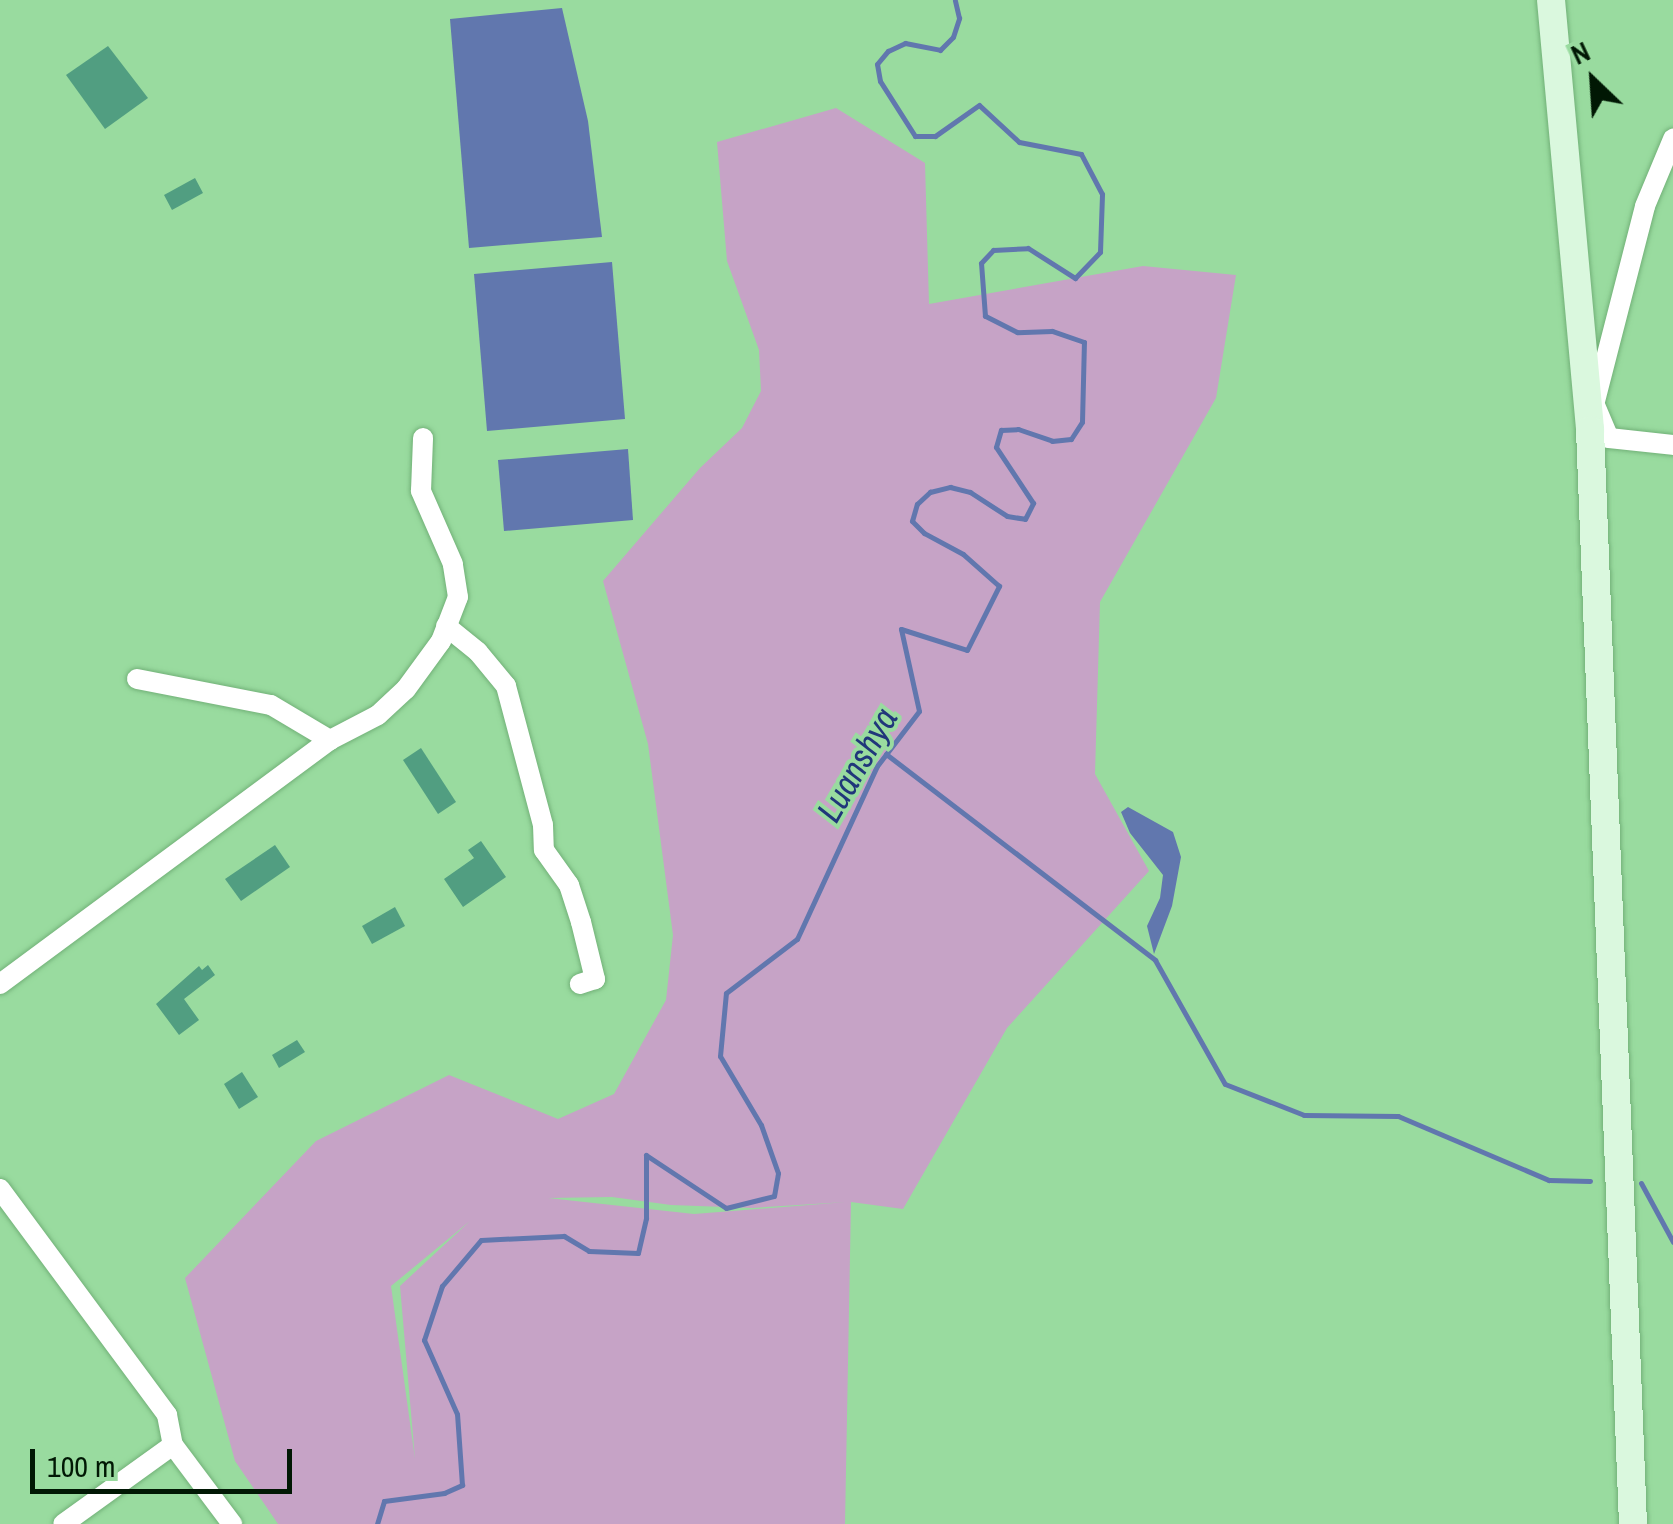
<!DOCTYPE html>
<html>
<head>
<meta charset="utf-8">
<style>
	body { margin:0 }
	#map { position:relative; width:1673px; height:1524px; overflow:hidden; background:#99db9f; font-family:"Archivo Narrow",sans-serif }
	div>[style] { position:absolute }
	.green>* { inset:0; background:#c6a3c6 }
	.water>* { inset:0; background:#6177ae }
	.stream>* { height:5px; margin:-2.5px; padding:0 2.5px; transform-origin:2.5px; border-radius:2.5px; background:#6177ae }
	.building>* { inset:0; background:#519e81 }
	.roads { filter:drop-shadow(0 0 2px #72b178) drop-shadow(0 0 2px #72b178) }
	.minor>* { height:20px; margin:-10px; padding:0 10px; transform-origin:10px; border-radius:10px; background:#fff }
	.secondary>* { height:28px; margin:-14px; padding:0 14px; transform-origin:14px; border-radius:14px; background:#daf8de }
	span { translate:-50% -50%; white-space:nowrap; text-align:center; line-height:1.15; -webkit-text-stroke:8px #99db9f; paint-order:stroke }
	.water-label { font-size:35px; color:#20367a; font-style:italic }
	.north { position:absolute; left:1543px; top:30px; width:100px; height:100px; -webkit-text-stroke:8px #99db9f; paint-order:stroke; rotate:335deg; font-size:28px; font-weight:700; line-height:40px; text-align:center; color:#011804 }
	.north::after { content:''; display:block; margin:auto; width:35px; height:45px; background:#011804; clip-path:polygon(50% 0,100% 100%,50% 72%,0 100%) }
	.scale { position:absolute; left:30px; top:1449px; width:262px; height:45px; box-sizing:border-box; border:5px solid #011804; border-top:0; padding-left:12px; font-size:30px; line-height:35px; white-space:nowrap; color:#011804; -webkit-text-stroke:8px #99db9f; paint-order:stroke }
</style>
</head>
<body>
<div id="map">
	<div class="green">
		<i style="clip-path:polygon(evenodd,836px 108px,925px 163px,929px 304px,1143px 266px,1236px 275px,1216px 398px,1100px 602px,1095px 774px,1149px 871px,1007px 1028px,903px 1209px,851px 1202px,845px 1524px,278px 1524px,235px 1461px,185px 1278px,316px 1141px,449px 1075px,558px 1119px,614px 1094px,666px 1000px,673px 935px,648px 744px,603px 581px,700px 468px,742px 428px,761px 391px,759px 350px,727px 261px,717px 142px,836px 108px,612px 1197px,671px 1205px,752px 1208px,846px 1202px,694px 1214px,548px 1198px,612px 1197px,836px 108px,470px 1221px,400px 1286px,415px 1459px,391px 1286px,470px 1221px)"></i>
	</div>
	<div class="water">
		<i style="clip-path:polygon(562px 8px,588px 121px,602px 237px,469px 248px,450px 19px)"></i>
		<i style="clip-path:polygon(612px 262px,625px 419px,487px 431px,474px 274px)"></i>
		<i style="clip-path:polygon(628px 449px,633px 520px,504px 531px,498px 460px)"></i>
		<i style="clip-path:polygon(1128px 807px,1173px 832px,1181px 857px,1172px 906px,1154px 954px,1147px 926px,1160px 898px,1163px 875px,1130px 833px,1121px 812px)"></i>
	</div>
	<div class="stream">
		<i style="left:886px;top:754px;width:339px;rotate:37.4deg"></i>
		<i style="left:1155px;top:960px;width:142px;rotate:60.6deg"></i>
		<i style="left:1225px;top:1084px;width:85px;rotate:21.4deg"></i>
		<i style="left:1304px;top:1115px;width:94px;rotate:0.6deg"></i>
		<i style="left:1398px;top:1116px;width:164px;rotate:23deg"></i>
		<i style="left:1549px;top:1180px;width:41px;rotate:1.4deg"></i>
		<i style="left:1641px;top:1183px;width:67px;rotate:61.5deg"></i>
		<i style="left:377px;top:1524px;width:24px;rotate:-73deg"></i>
		<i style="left:384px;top:1501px;width:61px;rotate:-7.6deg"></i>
		<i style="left:444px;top:1493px;width:20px;rotate:-24deg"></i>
		<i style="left:462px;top:1485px;width:71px;rotate:-94deg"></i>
		<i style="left:457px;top:1414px;width:81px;rotate:-114deg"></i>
		<i style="left:424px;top:1340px;width:57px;rotate:-71.6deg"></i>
		<i style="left:442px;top:1286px;width:60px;rotate:-49.7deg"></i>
		<i style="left:481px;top:1240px;width:83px;rotate:-2.8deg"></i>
		<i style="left:564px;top:1236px;width:29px;rotate:31deg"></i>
		<i style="left:589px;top:1251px;width:49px;rotate:2.3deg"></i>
		<i style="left:638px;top:1253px;width:36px;rotate:-77deg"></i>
		<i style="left:646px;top:1218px;width:63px;rotate:-90deg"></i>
		<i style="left:646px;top:1155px;width:96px;rotate:33.5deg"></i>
		<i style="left:726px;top:1208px;width:49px;rotate:-14deg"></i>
		<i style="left:774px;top:1196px;width:23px;rotate:-80deg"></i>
		<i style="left:778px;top:1173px;width:51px;rotate:-109.5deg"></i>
		<i style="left:761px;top:1125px;width:80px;rotate:-120.7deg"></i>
		<i style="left:720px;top:1056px;width:63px;rotate:-84.6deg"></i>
		<i style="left:726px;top:993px;width:89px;rotate:-37.3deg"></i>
		<i style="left:797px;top:939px;width:191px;rotate:-65.2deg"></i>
		<i style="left:877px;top:766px;width:69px;rotate:-52.6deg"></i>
		<i style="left:919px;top:711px;width:84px;rotate:-102.4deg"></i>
		<i style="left:901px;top:629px;width:69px;rotate:17.7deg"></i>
		<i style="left:967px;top:650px;width:72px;rotate:-63.4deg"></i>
		<i style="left:999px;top:586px;width:48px;rotate:-138.4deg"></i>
		<i style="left:963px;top:554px;width:44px;rotate:-151.7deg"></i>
		<i style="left:924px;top:533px;width:17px;rotate:-135deg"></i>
		<i style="left:912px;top:521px;width:18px;rotate:-74deg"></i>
		<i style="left:917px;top:504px;width:18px;rotate:-43deg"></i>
		<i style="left:930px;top:492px;width:21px;rotate:-14deg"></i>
		<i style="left:950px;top:487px;width:21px;rotate:14deg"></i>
		<i style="left:970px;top:492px;width:44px;rotate:33deg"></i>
		<i style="left:1007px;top:516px;width:18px;rotate:9deg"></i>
		<i style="left:1025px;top:519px;width:18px;rotate:-63deg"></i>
		<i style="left:1033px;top:503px;width:67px;rotate:-123.5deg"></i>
		<i style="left:996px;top:447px;width:18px;rotate:-74deg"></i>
		<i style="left:1001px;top:430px;width:17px;rotate:-3deg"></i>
		<i style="left:1018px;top:429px;width:36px;rotate:19deg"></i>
		<i style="left:1052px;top:441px;width:19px;rotate:-6deg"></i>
		<i style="left:1071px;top:439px;width:20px;rotate:-57deg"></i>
		<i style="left:1082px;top:422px;width:80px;rotate:-88.6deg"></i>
		<i style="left:1084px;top:342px;width:34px;rotate:-161deg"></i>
		<i style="left:1052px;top:331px;width:35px;rotate:178deg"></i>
		<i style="left:1017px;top:332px;width:36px;rotate:-153deg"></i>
		<i style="left:985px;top:316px;width:53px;rotate:-94.3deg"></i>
		<i style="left:981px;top:263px;width:18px;rotate:-47deg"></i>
		<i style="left:993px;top:250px;width:35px;rotate:-3deg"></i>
		<i style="left:1028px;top:248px;width:56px;rotate:32.6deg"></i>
		<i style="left:1075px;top:278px;width:36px;rotate:-46deg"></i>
		<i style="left:1100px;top:252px;width:58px;rotate:-88deg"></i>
		<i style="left:1102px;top:194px;width:45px;rotate:-117.7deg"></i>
		<i style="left:1081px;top:154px;width:63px;rotate:-169deg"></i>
		<i style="left:1019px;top:142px;width:54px;rotate:-137.2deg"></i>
		<i style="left:979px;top:105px;width:54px;rotate:144.8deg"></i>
		<i style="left:935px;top:136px;width:20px;rotate:180deg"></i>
		<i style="left:915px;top:136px;width:65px;rotate:-122.5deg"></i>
		<i style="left:880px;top:81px;width:17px;rotate:-100deg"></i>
		<i style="left:877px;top:64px;width:17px;rotate:-50deg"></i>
		<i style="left:888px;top:51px;width:19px;rotate:-25deg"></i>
		<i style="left:905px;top:43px;width:36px;rotate:11deg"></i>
		<i style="left:940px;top:50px;width:18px;rotate:-45deg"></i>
		<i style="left:953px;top:37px;width:20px;rotate:-72deg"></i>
		<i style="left:959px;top:18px;width:18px;rotate:-103deg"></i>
	</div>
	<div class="building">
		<i style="clip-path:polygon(108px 46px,148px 98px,105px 129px,66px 75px)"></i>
		<i style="clip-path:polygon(195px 178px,203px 193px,172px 210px,164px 195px)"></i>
		<i style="clip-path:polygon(421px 748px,456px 802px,438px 814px,403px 760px)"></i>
		<i style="clip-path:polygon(481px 841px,506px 877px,463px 907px,444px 879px,474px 858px,468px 850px)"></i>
		<i style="clip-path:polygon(275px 845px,290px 867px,241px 901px,225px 879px)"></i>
		<i style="clip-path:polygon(395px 907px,405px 926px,372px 944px,362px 926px)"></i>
		<i style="clip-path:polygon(208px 965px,215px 975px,184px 999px,199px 1020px,179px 1035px,156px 1004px,199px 966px,202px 970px)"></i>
		<i style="clip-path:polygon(297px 1040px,305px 1052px,279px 1068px,272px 1055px)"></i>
		<i style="clip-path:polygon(242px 1072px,258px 1097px,239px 1109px,224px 1084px)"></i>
	</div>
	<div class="roads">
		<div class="minor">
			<i style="left:1594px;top:403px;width:38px;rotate:67deg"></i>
			<i style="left:1609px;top:438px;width:64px;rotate:6.2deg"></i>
			<i style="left:1594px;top:405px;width:205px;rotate:-75.6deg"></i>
			<i style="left:1645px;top:206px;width:73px;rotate:-67.3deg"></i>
			<i style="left:446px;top:626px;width:41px;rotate:39.1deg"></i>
			<i style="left:478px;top:652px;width:44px;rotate:50.5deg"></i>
			<i style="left:506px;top:686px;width:144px;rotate:75.1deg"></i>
			<i style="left:543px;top:825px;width:25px;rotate:88deg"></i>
			<i style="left:544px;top:850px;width:43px;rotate:54.5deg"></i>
			<i style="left:569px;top:885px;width:39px;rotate:72deg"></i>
			<i style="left:581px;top:922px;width:59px;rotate:76.2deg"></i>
			<i style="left:595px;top:979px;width:16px;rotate:162deg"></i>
			<i style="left:137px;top:679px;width:136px;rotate:11deg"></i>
			<i style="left:271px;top:705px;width:69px;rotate:30.7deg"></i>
			<i style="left:0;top:984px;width:410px;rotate:-36.5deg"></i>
			<i style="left:330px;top:740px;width:54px;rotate:-27.5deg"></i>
			<i style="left:378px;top:715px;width:38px;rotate:-43deg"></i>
			<i style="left:406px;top:689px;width:59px;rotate:-53.9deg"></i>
			<i style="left:441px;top:641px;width:47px;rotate:-68.9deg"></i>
			<i style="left:458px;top:597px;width:33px;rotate:-99deg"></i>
			<i style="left:453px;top:564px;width:80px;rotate:-113.7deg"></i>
			<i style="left:421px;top:491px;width:53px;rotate:-87.8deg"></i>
			<i style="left:0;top:1189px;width:281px;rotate:53.5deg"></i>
			<i style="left:167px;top:1415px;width:31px;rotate:79deg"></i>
			<i style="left:173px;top:1445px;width:135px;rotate:144.3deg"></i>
			<i style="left:173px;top:1445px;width:99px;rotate:53.2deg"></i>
		</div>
		<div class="secondary">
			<i style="left:1551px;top:0;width:432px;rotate:84.8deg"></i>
			<i style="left:1590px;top:430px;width:1095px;rotate:87.75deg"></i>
		</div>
	</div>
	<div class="water-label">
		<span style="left:857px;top:765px;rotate:-60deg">Luanshya</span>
	</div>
	<div class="north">N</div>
	<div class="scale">100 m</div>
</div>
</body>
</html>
